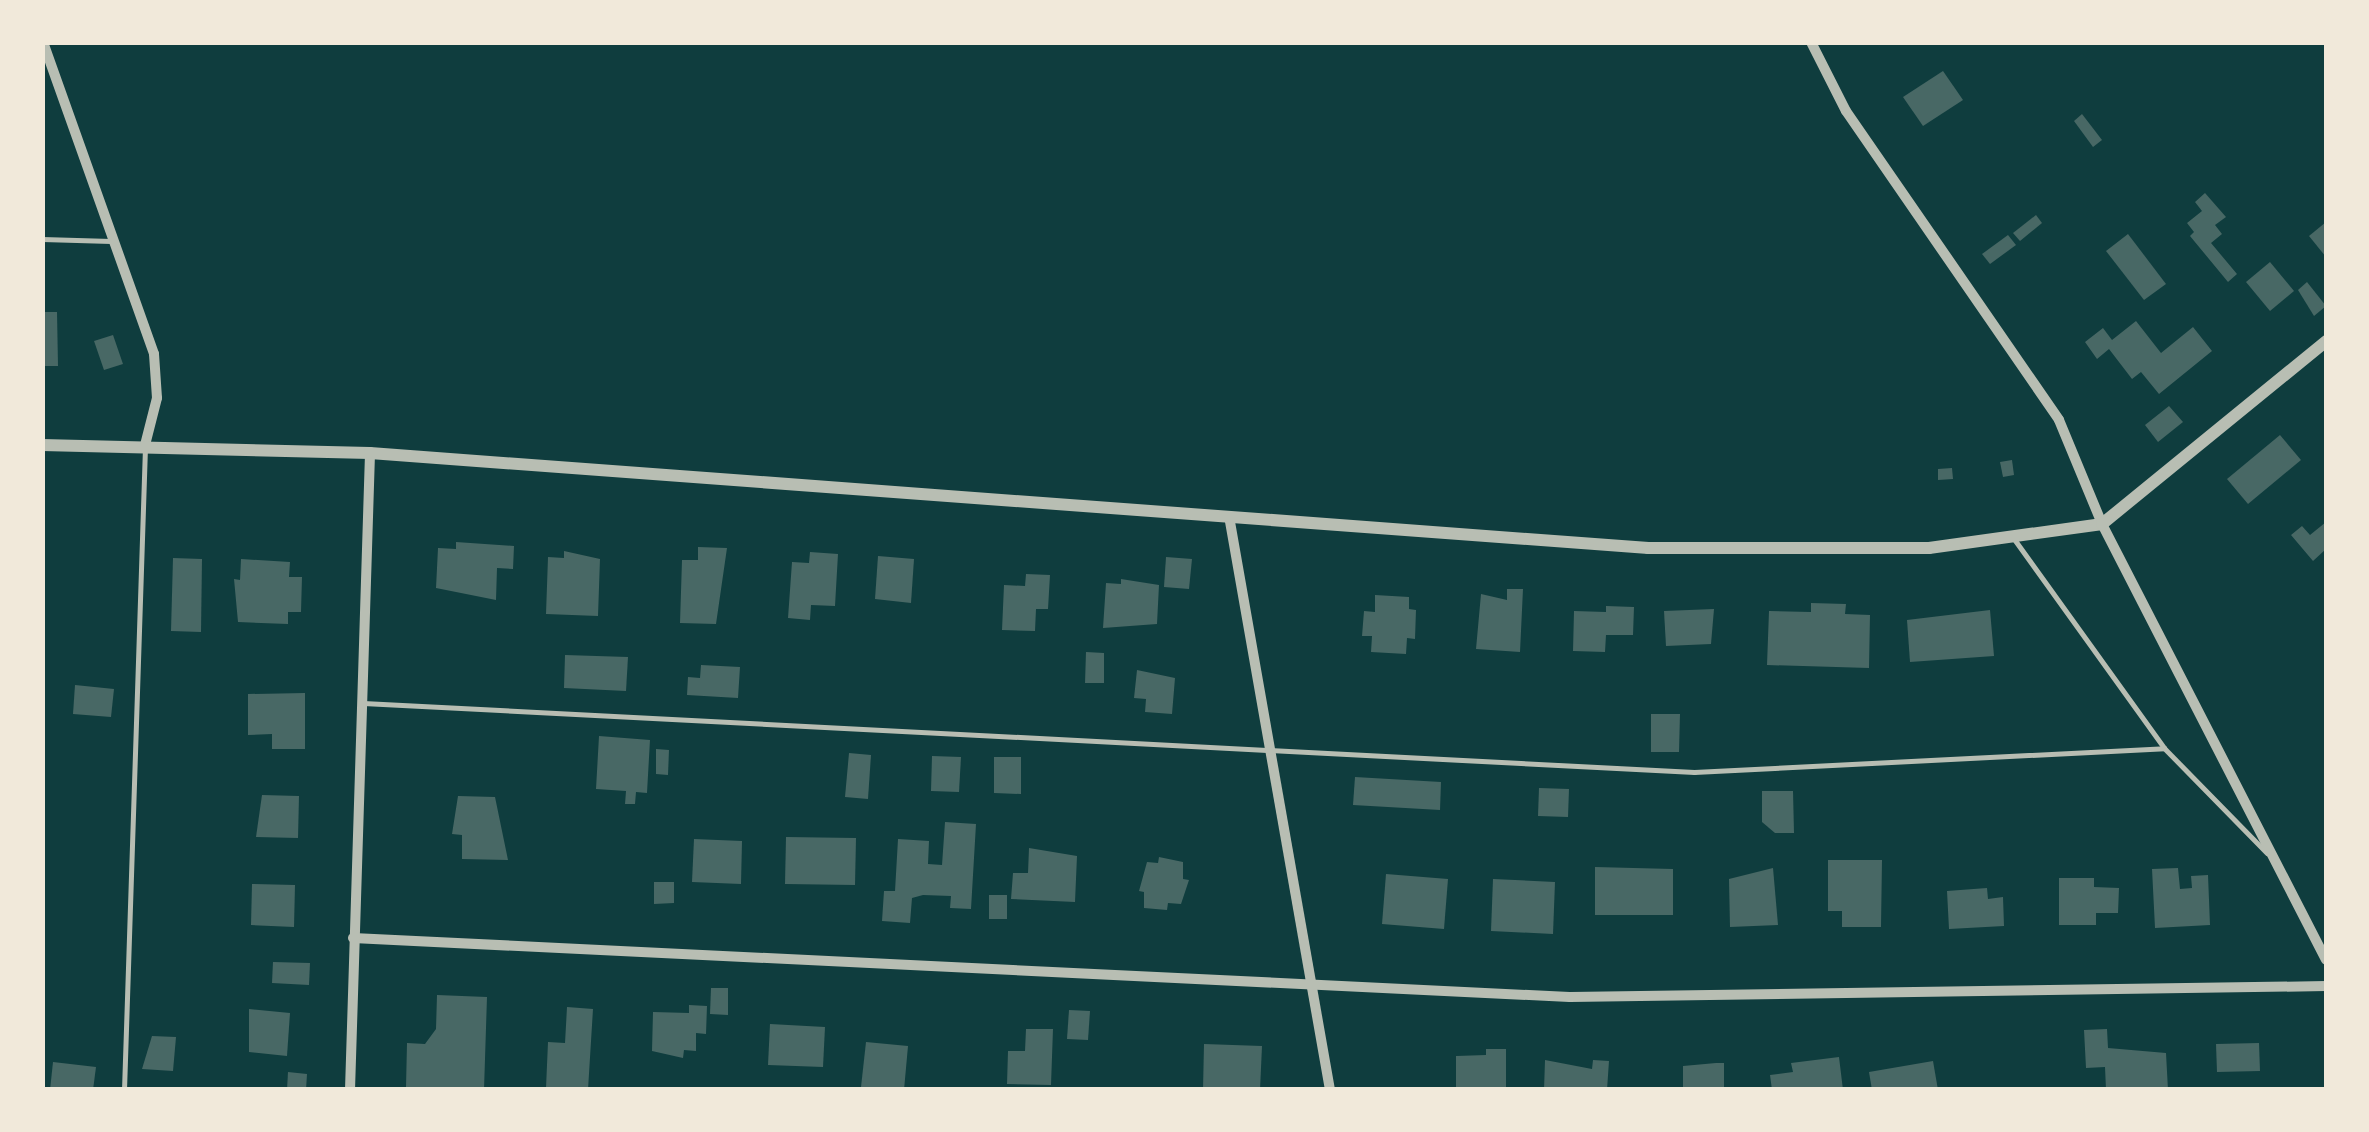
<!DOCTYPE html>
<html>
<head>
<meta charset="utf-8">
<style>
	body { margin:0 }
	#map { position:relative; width:2369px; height:1132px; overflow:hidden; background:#0f3d3e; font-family:"Source Sans 3",sans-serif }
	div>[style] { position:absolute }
	.building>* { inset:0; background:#486865 }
	.service>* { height:5px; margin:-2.5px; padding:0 2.5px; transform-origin:2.5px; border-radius:2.5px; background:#b8beb3 }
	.minor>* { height:10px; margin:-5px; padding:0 5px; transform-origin:5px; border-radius:5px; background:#b8beb3 }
	.tertiary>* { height:12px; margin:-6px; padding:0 6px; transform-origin:6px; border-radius:6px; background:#b8beb3 }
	span { translate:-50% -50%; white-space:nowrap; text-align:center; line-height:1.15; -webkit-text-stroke:8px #f1e9da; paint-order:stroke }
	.frame { position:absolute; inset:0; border:45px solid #f1e9da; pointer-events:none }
</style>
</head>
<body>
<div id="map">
	<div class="building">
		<i style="clip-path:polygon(1943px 71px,1963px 100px,1923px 126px,1903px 97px)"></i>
		<i style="clip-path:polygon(2082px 114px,2102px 140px,2093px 147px,2074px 121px)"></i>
		<i style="clip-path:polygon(2205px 193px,2226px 217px,2215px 225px,2222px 234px,2211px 243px,2237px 274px,2228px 282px,2190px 236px,2194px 232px,2187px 223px,2202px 211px,2195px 202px)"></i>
		<i style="clip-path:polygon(2036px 215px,2042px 223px,2020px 241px,2013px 233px)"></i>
		<i style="clip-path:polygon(2326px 222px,2326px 257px,2309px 236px)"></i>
		<i style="clip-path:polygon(2128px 234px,2166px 284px,2144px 300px,2106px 251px)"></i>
		<i style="clip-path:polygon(2008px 235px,2016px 245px,1990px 264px,1982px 254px)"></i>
		<i style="clip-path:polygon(2270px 262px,2294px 291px,2270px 311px,2246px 282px)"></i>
		<i style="clip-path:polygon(2307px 282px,2326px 306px,2314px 316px,2298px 290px)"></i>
		<i style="clip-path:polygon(42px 312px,57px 312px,58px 366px,42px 366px)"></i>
		<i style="clip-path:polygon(2136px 321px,2161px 353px,2193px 327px,2212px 351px,2159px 394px,2141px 372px,2132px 379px,2109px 349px,2097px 359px,2085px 342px,2103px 328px,2112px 340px)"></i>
		<i style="clip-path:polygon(113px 335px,123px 364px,104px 370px,94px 341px)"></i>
		<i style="clip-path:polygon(2169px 406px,2183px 422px,2158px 442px,2145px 425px)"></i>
		<i style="clip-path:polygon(2280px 435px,2301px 460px,2248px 504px,2227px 479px)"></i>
		<i style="clip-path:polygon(2012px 460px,2014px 475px,2003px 477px,2000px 462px)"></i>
		<i style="clip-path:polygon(1952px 468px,1953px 479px,1938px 480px,1938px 469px)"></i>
		<i style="clip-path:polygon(2326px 522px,2326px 549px,2313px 561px,2291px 535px,2302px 526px,2310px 535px)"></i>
		<i style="clip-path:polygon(456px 542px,514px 546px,513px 569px,497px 568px,496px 600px,436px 588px,438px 548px,456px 549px)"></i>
		<i style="clip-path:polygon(698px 547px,727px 548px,716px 624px,680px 623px,682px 560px,698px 560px)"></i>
		<i style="clip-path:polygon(564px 551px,600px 559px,598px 616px,546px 614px,548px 557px,564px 558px)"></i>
		<i style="clip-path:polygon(810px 552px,838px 554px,835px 606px,811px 605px,810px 620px,788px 618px,792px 562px,809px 563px)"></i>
		<i style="clip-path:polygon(878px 556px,914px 559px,911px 603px,875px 599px)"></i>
		<i style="clip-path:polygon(1166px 557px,1192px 559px,1189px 589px,1164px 587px)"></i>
		<i style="clip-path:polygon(173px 558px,202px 559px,201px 632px,171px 631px)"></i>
		<i style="clip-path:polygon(241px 559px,290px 562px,289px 577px,302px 577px,301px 612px,288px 612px,288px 624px,238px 622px,234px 579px,240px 580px)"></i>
		<i style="clip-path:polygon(1026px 574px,1050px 575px,1048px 609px,1036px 609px,1035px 631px,1002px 630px,1004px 585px,1025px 586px)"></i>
		<i style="clip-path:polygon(1121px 579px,1159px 585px,1157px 624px,1103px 628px,1106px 583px,1121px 584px)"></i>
		<i style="clip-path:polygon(1507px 589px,1523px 589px,1520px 652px,1476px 649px,1481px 594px,1507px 600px)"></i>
		<i style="clip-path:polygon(1375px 595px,1409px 597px,1409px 609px,1416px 610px,1415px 639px,1407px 638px,1406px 654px,1371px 652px,1372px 636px,1362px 636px,1364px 611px,1375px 612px)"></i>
		<i style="clip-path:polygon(1811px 603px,1846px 604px,1845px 614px,1870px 615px,1869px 668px,1767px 665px,1769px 611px,1811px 612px)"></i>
		<i style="clip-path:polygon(1606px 606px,1634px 607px,1633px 635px,1606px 635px,1605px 652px,1573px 651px,1574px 611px,1606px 612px)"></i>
		<i style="clip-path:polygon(1714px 609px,1711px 644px,1666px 646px,1664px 611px)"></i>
		<i style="clip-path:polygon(1990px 610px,1994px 656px,1910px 662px,1907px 620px)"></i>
		<i style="clip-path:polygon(1086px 652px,1104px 653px,1104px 683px,1085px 683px)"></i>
		<i style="clip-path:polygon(565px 655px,628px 657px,626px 691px,564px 688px)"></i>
		<i style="clip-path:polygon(701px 665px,740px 667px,738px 698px,687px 695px,688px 677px,700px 678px)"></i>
		<i style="clip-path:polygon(1137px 670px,1175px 678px,1172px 714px,1145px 712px,1146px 699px,1134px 698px)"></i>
		<i style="clip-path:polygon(75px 685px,114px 689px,111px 717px,73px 714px)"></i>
		<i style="clip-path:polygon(305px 693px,305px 749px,272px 749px,272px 734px,248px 735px,248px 694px)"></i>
		<i style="clip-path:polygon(1651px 714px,1680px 714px,1679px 752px,1651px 752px)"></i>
		<i style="clip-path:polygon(599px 736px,650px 740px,647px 793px,636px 792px,635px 804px,625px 804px,626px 791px,596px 789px)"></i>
		<i style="clip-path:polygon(656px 749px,669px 750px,668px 775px,656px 774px)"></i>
		<i style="clip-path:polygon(849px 753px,871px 755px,868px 799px,845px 797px)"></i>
		<i style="clip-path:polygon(932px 756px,961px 757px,959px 792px,931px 791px)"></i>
		<i style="clip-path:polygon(994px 757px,1021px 757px,1021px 794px,994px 793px)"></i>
		<i style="clip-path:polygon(1355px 777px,1441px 782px,1440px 810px,1353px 805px)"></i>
		<i style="clip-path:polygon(1539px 788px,1569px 789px,1568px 817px,1538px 816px)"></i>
		<i style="clip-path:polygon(1762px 791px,1793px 791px,1794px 833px,1775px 833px,1762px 822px)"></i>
		<i style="clip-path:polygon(262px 795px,299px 796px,298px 838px,256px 837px)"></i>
		<i style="clip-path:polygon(458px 796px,495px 797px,508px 860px,462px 859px,462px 835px,452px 834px)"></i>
		<i style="clip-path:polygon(945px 822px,976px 824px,971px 909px,950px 908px,951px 896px,923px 895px,912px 898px,910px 923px,882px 921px,884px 891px,895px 891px,898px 839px,929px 841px,928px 864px,942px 865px)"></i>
		<i style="clip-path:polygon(786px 837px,856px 838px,855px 885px,785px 884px)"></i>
		<i style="clip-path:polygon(694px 839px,742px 841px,741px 884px,692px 882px)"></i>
		<i style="clip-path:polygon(1029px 848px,1077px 856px,1075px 902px,1011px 899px,1013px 873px,1028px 873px)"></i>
		<i style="clip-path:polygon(1159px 857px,1183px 862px,1183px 879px,1189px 880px,1181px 904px,1168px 903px,1167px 910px,1144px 908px,1144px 892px,1139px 891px,1147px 862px,1158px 863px)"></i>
		<i style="clip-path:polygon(1828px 860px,1882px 860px,1881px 927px,1842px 927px,1842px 911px,1828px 911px)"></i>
		<i style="clip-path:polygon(1595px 867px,1673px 869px,1673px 915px,1595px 915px)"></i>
		<i style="clip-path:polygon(1773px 868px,1778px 925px,1730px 927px,1729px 879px)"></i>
		<i style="clip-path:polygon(2178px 868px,2180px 889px,2192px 888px,2191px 876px,2208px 875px,2210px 925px,2155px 928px,2152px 869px)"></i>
		<i style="clip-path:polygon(1386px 874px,1448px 879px,1444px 929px,1382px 924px)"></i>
		<i style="clip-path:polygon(2059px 878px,2094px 878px,2094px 887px,2119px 888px,2118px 913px,2096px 913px,2096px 925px,2059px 925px)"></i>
		<i style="clip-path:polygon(1493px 879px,1555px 882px,1553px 934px,1491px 931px)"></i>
		<i style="clip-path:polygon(654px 882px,674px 882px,674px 903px,654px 904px)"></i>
		<i style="clip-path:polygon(252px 884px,295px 885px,294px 927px,251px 925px)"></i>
		<i style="clip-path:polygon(1987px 888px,1988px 899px,2003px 897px,2004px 926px,1949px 929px,1947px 891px)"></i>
		<i style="clip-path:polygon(989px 895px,1007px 895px,1007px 919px,989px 919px)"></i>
		<i style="clip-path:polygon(273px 962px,310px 963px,309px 985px,272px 983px)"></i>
		<i style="clip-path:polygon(711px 988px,728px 988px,728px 1015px,710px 1014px)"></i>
		<i style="clip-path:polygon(437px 995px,487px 997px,484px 1090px,406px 1087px,407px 1043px,425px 1044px,436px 1029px)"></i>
		<i style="clip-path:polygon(689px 1005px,707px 1006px,706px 1034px,696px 1033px,696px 1051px,684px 1050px,683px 1058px,652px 1051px,653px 1012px,689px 1013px)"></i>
		<i style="clip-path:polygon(567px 1007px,593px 1009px,588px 1090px,546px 1088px,548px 1042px,565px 1043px)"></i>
		<i style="clip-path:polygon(249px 1009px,290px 1013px,287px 1056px,249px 1052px)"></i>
		<i style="clip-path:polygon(1069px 1010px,1090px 1011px,1088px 1040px,1067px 1039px)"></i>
		<i style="clip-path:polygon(770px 1024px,825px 1027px,823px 1067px,768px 1065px)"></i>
		<i style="clip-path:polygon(1026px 1029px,1053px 1029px,1051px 1085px,1007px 1084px,1008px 1051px,1025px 1051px)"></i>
		<i style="clip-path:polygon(2107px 1029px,2108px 1048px,2166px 1053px,2168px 1090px,2106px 1090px,2105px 1067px,2086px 1068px,2084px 1030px)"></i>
		<i style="clip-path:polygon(152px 1036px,176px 1037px,173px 1071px,142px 1069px)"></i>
		<i style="clip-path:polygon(866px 1042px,908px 1046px,904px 1090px,861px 1087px)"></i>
		<i style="clip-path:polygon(2259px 1043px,2260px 1071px,2217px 1072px,2216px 1044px)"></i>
		<i style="clip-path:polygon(1204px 1044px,1262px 1046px,1260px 1090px,1203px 1090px)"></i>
		<i style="clip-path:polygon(1486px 1049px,1506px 1049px,1506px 1090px,1456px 1090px,1456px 1056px,1486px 1055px)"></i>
		<i style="clip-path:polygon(1839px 1057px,1843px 1090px,1772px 1090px,1770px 1075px,1793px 1072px,1791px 1063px)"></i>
		<i style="clip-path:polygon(1545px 1060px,1592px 1069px,1593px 1060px,1609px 1061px,1607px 1090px,1544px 1090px)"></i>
		<i style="clip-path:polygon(1933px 1061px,1938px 1090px,1872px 1090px,1869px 1072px)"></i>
		<i style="clip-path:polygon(53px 1062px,96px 1067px,93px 1090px,50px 1090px)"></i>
		<i style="clip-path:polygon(1716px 1063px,1724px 1063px,1724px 1090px,1683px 1090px,1683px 1066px)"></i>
		<i style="clip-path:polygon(288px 1072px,307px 1074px,306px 1090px,287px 1090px)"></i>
	</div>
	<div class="service">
		<i style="left:42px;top:239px;width:69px;rotate:1.7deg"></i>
		<i style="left:2014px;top:539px;width:257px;rotate:54.3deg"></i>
		<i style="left:2164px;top:748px;width:147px;rotate:45.6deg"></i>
		<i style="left:363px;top:703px;width:1333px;rotate:2.97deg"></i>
		<i style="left:1694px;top:772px;width:471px;rotate:-2.9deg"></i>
		<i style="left:124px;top:1090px;width:642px;rotate:-88.13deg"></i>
	</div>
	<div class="minor">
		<i style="left:43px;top:42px;width:331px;rotate:70.4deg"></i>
		<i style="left:154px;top:354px;width:44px;rotate:86.1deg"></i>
		<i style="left:157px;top:398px;width:49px;rotate:104.3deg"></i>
		<i style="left:1811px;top:42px;width:77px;rotate:63.1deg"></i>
		<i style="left:1846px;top:111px;width:375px;rotate:55.4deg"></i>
		<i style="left:2059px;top:420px;width:113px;rotate:67.5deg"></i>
		<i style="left:2102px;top:524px;width:490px;rotate:62.8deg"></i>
		<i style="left:1229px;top:516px;width:583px;rotate:80.02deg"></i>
		<i style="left:353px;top:938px;width:1218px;rotate:2.78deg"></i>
		<i style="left:1570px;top:997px;width:756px;rotate:-0.83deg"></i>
		<i style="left:350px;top:1090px;width:637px;rotate:-88.2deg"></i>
	</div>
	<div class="tertiary">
		<i style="left:42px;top:445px;width:328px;rotate:1.4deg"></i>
		<i style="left:370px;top:453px;width:1282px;rotate:4.25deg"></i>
		<i style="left:1648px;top:548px;width:281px"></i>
		<i style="left:1929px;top:548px;width:175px;rotate:-7.9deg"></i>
		<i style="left:2102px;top:524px;width:289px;rotate:-39.2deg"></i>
	</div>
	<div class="frame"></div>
</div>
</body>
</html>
